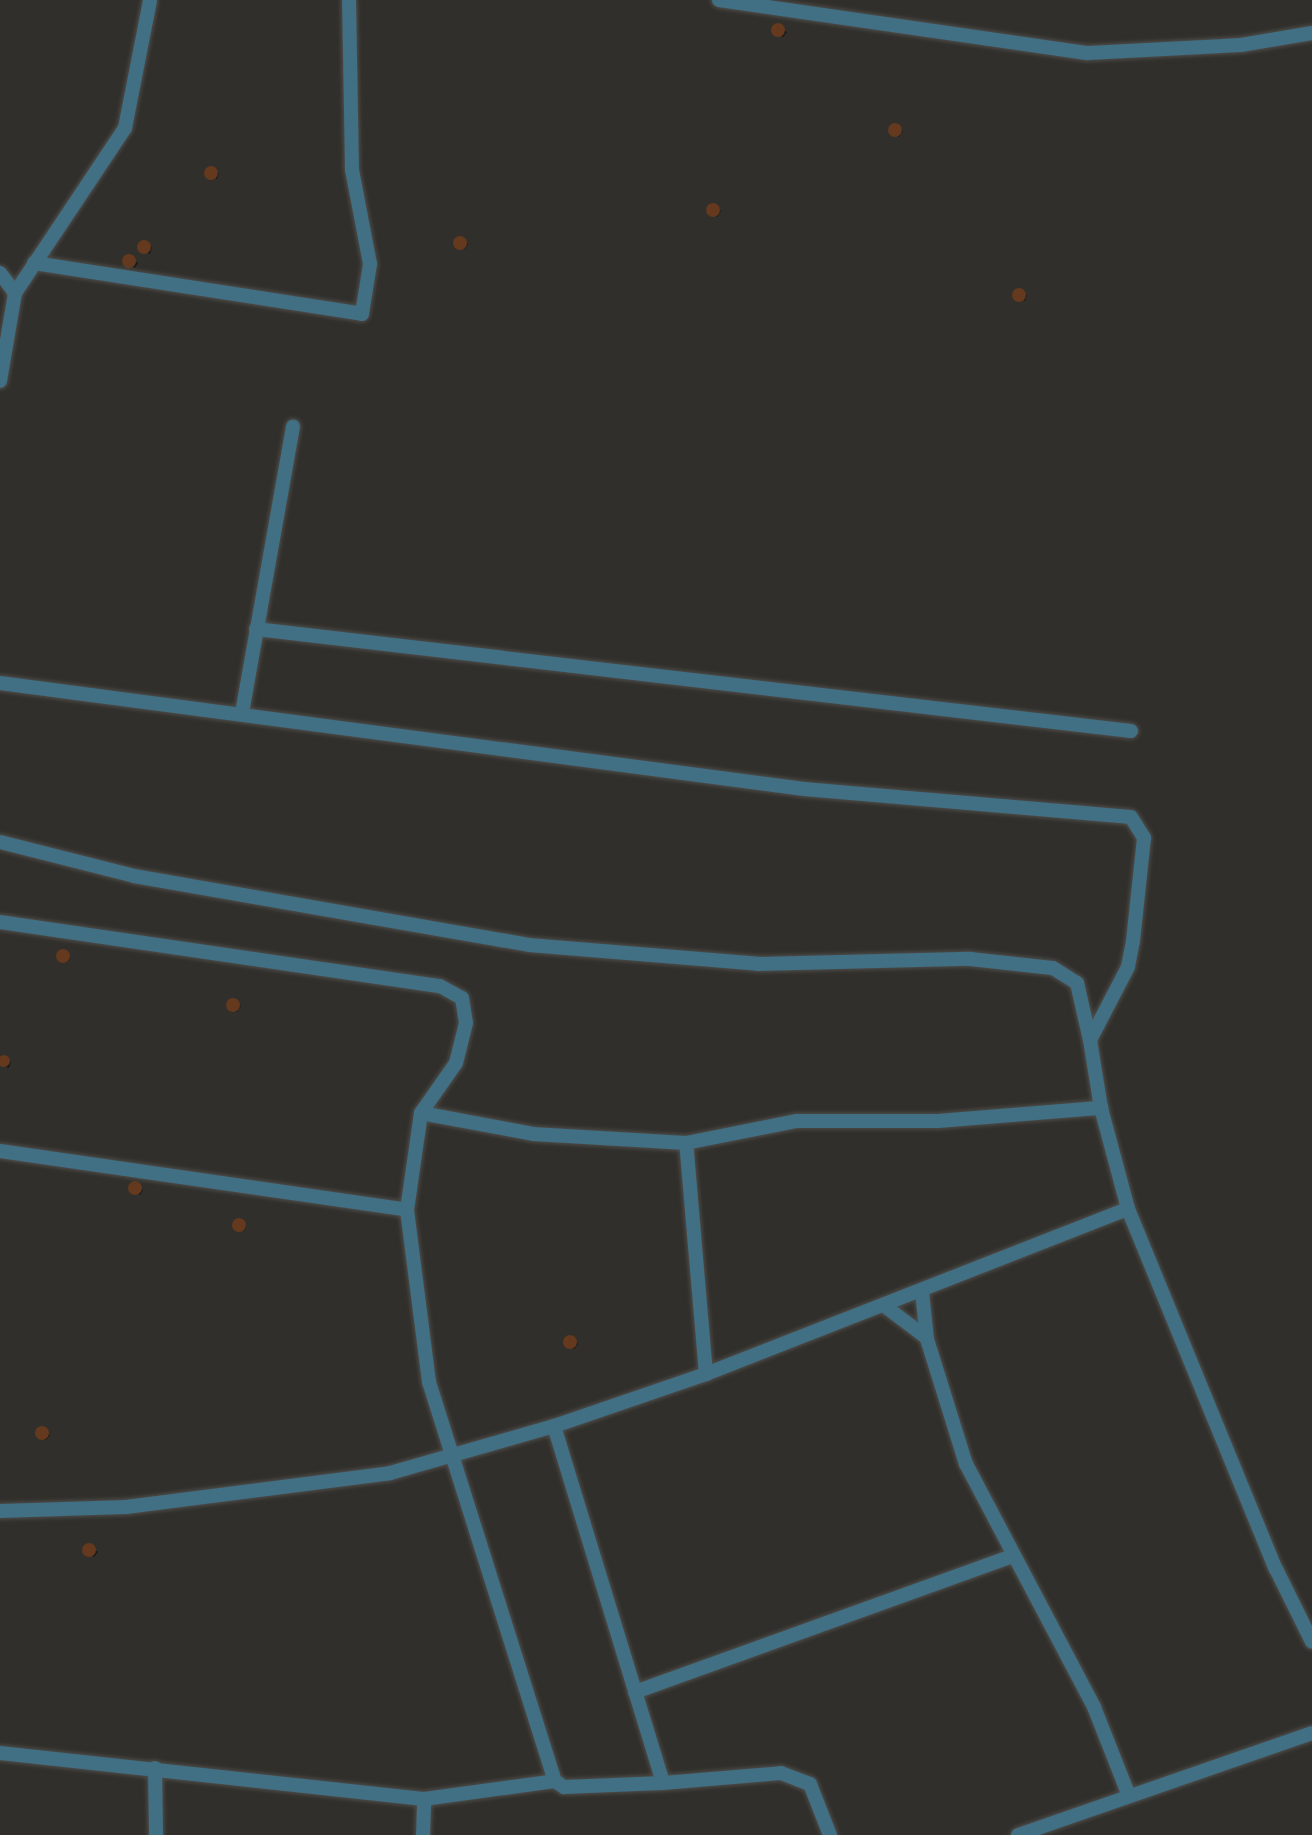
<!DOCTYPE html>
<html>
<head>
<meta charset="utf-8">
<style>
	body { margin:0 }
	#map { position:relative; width:1312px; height:1835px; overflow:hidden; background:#302f2b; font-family:Jost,sans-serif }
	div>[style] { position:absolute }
	.shadow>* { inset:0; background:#0007 }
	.round { border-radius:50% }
	.building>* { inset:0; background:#64391d }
	.roads { filter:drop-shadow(0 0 2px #4e4d4a) drop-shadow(0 0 2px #4e4d4a) }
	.street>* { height:14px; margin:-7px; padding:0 7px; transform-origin:7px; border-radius:7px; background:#416f84 }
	span { translate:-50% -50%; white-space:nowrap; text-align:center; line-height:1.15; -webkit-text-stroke:8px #262522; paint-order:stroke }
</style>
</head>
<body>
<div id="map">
	<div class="shadow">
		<i style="clip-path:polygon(777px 26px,787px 32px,783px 37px,774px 30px)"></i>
		<i style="clip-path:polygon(893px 125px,903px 131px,899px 137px,890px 130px)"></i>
		<i style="clip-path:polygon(210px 169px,219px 173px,217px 179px,207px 175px)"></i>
		<i style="clip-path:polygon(713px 205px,721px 211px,717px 217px,709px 210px)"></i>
		<i style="clip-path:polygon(459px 239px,468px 244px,465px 249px,456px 244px)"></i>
		<i style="clip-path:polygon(141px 244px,152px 247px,150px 254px,140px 249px)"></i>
		<i style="clip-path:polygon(128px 257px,138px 263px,135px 268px,125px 263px)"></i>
		<i style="clip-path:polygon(1016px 291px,1027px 295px,1025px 301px,1015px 297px)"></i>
		<i class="round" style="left:60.5px;top:952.5px;width:9px;height:9px"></i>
		<i style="clip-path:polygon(233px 1000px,241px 1006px,237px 1012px,228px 1005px)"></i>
		<i style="clip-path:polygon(0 1058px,11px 1061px,9px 1068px,0 1064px)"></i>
		<i style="clip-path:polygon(134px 1184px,143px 1190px,140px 1195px,131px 1188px)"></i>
		<i class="round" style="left:236.5px;top:1221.5px;width:9px;height:9px"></i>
		<i style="clip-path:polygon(570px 1338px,578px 1344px,574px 1349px,565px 1343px)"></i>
		<i style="clip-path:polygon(40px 1429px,50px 1435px,46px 1440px,37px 1433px)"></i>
		<i style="clip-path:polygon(88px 1546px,98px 1552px,94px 1557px,85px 1550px)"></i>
	</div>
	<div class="building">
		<i class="round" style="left:771px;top:23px;width:14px;height:14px"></i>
		<i class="round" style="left:888px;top:123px;width:14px;height:14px"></i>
		<i class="round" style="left:204px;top:166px;width:14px;height:14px"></i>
		<i class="round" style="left:706px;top:203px;width:14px;height:14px"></i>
		<i class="round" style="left:453px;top:236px;width:14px;height:14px"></i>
		<i class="round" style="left:137px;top:240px;width:14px;height:14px"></i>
		<i class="round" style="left:122px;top:254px;width:14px;height:14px"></i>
		<i class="round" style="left:1012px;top:288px;width:14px;height:14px"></i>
		<i class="round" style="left:56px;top:949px;width:14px;height:14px"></i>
		<i class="round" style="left:226px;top:998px;width:14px;height:14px"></i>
		<i class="round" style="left:-2px;top:1055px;width:12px;height:12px"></i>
		<i class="round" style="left:128px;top:1181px;width:14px;height:14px"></i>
		<i class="round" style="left:232px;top:1218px;width:14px;height:14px"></i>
		<i class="round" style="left:563px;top:1335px;width:14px;height:14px"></i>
		<i class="round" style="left:35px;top:1426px;width:14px;height:14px"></i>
		<i class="round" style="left:82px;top:1543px;width:14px;height:14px"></i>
	</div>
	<div class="roads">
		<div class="street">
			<i style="left:719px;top:0;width:373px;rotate:8.2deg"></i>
			<i style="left:1088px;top:53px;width:153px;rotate:-3deg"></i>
			<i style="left:1241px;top:45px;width:72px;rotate:-9.6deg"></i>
			<i style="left:34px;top:263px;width:332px;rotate:8.8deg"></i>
			<i style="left:362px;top:314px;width:51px;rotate:-80.9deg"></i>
			<i style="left:370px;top:264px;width:96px;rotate:-100.8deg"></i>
			<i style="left:352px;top:170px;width:170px;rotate:-91deg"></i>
			<i style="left:0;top:273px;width:25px;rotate:53deg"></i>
			<i style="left:0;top:381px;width:89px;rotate:-80.3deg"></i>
			<i style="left:15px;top:293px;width:198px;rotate:-56.3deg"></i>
			<i style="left:125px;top:128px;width:130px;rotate:-78.9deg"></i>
			<i style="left:256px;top:629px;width:881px;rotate:6.65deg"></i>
			<i style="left:0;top:683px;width:811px;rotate:7.51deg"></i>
			<i style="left:804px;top:789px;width:328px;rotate:4.9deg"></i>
			<i style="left:1131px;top:817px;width:25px;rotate:58deg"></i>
			<i style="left:1144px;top:838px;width:104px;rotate:96.1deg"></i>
			<i style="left:1133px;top:941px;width:26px;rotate:101deg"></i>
			<i style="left:1128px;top:967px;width:82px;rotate:117.5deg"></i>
			<i style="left:1090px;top:1040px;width:69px;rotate:80.8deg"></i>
			<i style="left:1101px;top:1108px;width:105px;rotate:75deg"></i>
			<i style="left:1128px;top:1209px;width:389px;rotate:67.7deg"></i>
			<i style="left:1276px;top:1569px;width:81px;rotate:63.7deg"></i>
			<i style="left:242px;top:713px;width:291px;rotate:-79.9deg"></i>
			<i style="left:0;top:842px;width:138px;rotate:14.2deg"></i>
			<i style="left:134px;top:876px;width:401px;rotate:9.9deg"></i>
			<i style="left:529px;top:945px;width:230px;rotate:4.7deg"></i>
			<i style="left:758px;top:964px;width:212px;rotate:-1.4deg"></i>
			<i style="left:970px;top:959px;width:83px;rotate:6.2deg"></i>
			<i style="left:1053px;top:968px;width:28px;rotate:32deg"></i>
			<i style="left:1077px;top:983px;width:58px;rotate:77.2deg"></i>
			<i style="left:0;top:922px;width:445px;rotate:8.3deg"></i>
			<i style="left:440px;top:986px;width:25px;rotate:29deg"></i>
			<i style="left:462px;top:998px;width:25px;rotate:81deg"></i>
			<i style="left:466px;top:1023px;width:41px;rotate:104deg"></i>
			<i style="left:456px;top:1063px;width:61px;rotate:125deg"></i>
			<i style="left:421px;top:1113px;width:98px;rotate:98.2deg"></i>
			<i style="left:407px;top:1210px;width:173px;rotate:82.7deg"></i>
			<i style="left:429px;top:1382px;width:418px;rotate:72.5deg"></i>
			<i style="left:421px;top:1113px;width:114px;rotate:10.6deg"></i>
			<i style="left:533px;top:1134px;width:153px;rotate:3.4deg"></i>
			<i style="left:0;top:1151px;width:411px;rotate:8.2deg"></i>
			<i style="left:922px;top:1292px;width:47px;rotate:83.9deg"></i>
			<i style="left:927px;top:1339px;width:131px;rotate:72.7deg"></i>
			<i style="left:966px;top:1464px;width:275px;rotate:62.2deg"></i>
			<i style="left:1094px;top:1707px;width:96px;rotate:68.5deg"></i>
			<i style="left:886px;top:1307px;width:51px;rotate:37.1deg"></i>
			<i style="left:706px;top:1374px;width:232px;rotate:-94.9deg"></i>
			<i style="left:686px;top:1143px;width:112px;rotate:-11.3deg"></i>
			<i style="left:796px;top:1121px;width:142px"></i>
			<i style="left:938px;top:1121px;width:164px;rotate:-4.6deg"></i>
			<i style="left:554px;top:1426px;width:373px;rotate:73deg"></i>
			<i style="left:0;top:1511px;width:126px;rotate:-1.8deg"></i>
			<i style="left:126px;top:1507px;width:266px;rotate:-7.3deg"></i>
			<i style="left:390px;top:1473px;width:171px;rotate:-16deg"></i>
			<i style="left:554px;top:1426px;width:161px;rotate:-18.9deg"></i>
			<i style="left:706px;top:1374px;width:453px;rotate:-21.4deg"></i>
			<i style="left:635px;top:1692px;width:402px;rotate:-19.8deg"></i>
			<i style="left:0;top:1753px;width:426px;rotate:6.2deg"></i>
			<i style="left:424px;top:1799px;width:132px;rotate:-7.8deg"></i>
			<i style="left:555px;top:1781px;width:11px;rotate:34deg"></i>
			<i style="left:564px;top:1787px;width:99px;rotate:-2.3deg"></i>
			<i style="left:663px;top:1783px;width:118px;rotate:-4.8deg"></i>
			<i style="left:781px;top:1773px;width:31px;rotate:21deg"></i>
			<i style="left:810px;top:1784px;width:55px;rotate:68.6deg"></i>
			<i style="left:155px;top:1768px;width:67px;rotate:89.1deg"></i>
			<i style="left:423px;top:1835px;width:36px;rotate:-88deg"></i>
			<i style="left:1018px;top:1835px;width:311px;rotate:-19.1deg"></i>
		</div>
	</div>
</div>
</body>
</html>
